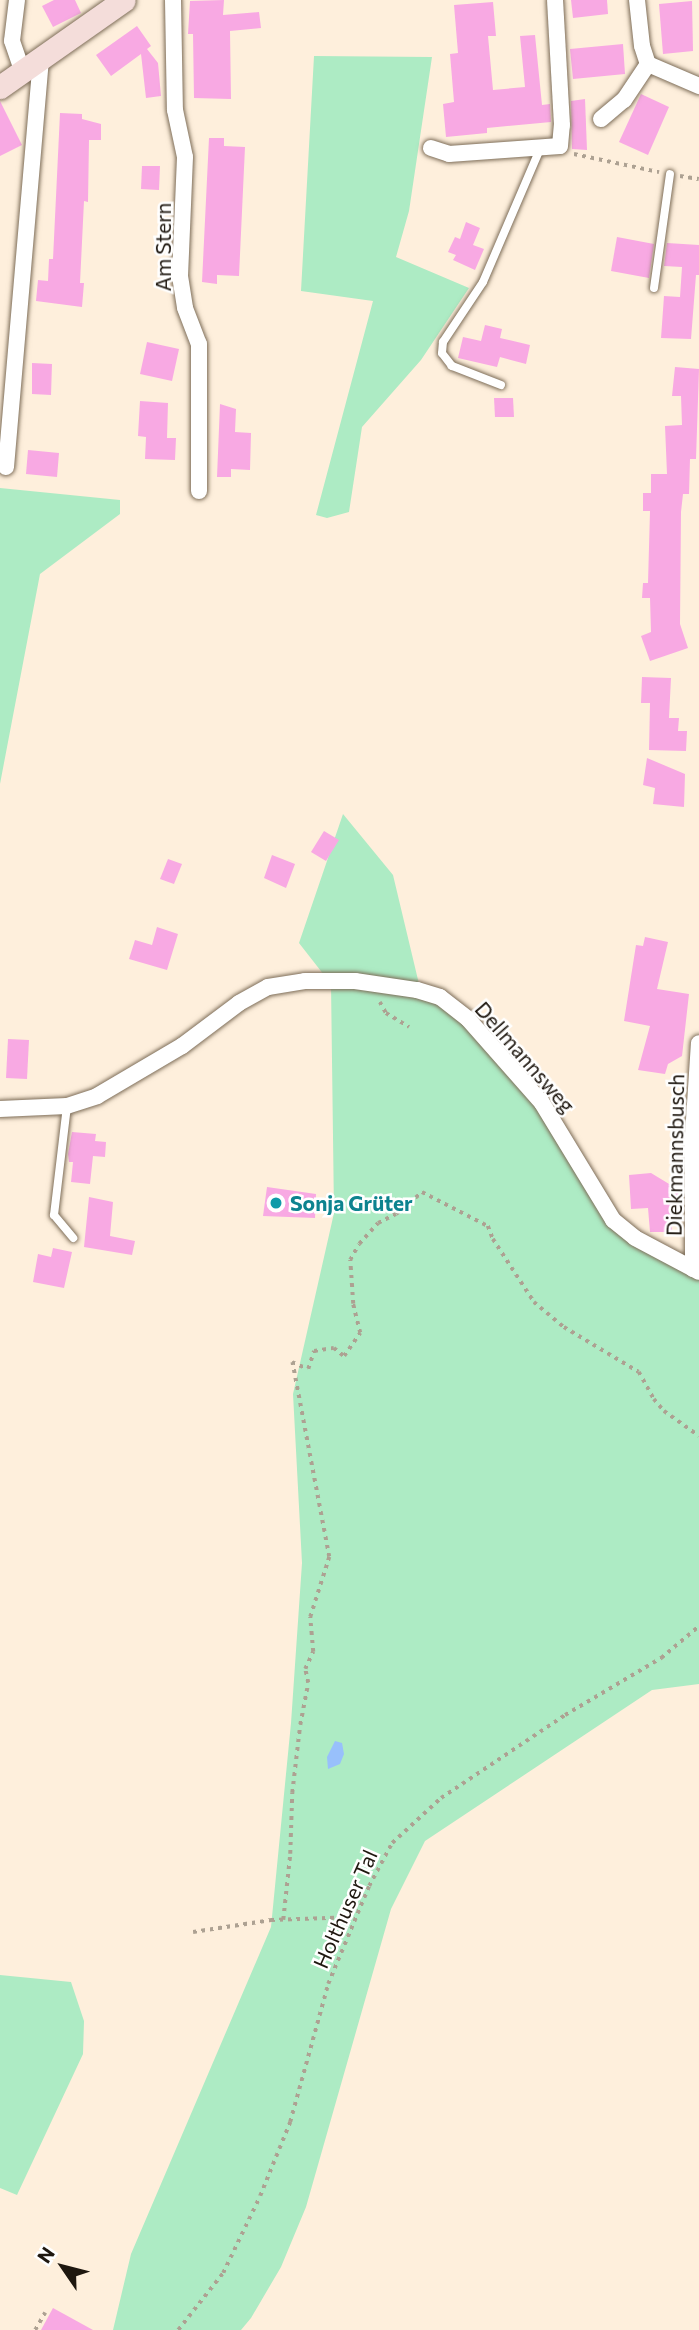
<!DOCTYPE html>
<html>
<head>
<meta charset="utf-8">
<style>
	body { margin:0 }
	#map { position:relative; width:699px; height:2330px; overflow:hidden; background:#feefdc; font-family:Commissioner,sans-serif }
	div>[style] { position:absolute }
	.green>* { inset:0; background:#adebc4 }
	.water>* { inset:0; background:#98c0fb }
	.building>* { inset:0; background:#f8a9e3 }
	.path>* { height:3.5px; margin-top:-1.75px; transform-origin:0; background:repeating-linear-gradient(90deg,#ada192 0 3.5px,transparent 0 8.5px) }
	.roads { filter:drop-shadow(0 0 2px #7d6d58) drop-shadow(0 0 2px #7d6d58) }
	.service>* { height:8px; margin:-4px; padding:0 4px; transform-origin:4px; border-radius:4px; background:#fff }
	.minor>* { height:16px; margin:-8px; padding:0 8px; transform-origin:8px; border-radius:8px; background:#fff }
	.secondary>* { height:23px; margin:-11.5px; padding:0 11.5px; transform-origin:11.5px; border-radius:11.5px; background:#f4ddda }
	.dots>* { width:19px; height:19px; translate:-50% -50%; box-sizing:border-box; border:4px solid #fff; border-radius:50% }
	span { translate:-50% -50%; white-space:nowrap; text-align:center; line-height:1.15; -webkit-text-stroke:5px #fff; paint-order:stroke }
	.street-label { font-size:21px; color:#1e170f }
	.culture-label { font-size:21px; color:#0d838f; font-weight:700 }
	.left { translate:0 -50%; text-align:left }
	.north { position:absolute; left:28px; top:2232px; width:70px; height:70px; -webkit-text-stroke:5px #fff; paint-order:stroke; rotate:305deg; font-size:19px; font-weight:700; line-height:28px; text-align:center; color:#1e170f }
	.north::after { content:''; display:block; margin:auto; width:24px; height:32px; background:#1e170f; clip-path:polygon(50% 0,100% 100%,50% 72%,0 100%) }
</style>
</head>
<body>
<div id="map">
	<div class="green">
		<i style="clip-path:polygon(314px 56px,432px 57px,409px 211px,396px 257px,469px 288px,421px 360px,362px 427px,349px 512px,327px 518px,316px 515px,373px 301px,301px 291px)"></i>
		<i style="clip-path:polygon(0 488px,120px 500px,120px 514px,40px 574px,0 784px)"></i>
		<i style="clip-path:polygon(343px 814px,393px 875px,419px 984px,467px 1024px,540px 1104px,613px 1222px,699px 1273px,699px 1684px,652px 1690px,425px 1841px,391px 1909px,306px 2207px,281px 2267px,251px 2318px,241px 2330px,113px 2330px,131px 2254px,271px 1927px,291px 1723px,302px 1563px,293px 1394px,334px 1213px,331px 984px,299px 943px)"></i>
		<i style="clip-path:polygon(0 1975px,71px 1982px,84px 2021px,83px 2054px,17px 2195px,0 2188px)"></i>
	</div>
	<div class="water">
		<i style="clip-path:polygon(335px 1741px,342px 1743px,344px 1754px,340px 1764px,328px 1769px,327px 1757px)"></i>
	</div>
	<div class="building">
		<i style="clip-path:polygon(54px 0,75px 0,81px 13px,53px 27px,42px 6px)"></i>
		<i style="clip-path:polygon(224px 0,223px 15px,259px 12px,261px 28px,230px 31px,231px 99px,194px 98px,193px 34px,188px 34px,190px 1px)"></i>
		<i style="clip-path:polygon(571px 0,607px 0,608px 14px,573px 18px)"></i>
		<i style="clip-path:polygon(692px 1px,693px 51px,663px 54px,659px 4px)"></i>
		<i style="clip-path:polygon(493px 2px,496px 36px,488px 36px,493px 90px,525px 87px,520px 36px,535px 35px,542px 105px,550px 104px,551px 122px,487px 128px,487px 133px,446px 137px,443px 104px,454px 102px,450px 54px,458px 53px,454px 5px)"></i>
		<i style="clip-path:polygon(137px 26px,151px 46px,147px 49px,158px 63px,161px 96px,146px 98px,141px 54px,111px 76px,96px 55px)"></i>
		<i style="clip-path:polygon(623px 44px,625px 74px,573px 79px,570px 49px)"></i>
		<i style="clip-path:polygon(641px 94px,669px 107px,648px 155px,619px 142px)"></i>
		<i style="clip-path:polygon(585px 99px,587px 150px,572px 149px,571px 101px)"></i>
		<i style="clip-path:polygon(0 101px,22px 145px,0 156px)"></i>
		<i style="clip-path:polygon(60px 113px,82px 114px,82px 119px,101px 124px,101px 140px,89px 140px,88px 202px,84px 201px,80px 283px,84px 283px,82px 307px,36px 301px,38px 280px,48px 281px,49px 259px,53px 259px)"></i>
		<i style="clip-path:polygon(209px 138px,224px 138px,224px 146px,245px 147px,239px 276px,217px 275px,217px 284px,202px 282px)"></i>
		<i style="clip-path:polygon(142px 166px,160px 166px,159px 190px,141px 189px)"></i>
		<i style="clip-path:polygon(466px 222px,480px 228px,473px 245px,484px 249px,475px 270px,453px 260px,456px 255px,448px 252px,455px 237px,460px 239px)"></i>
		<i style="clip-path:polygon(617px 237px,654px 244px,649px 278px,611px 271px)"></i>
		<i style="clip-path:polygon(667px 243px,699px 245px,699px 275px,696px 275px,691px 339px,661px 338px,664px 296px,680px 297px,682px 267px,664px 266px)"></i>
		<i style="clip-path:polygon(485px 325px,502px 329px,500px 338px,530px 345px,526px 364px,500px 357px,497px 367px,458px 358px,463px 337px,481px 341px)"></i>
		<i style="clip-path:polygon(147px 342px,179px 349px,172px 381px,140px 374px)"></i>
		<i style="clip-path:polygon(32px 363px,52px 364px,51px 395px,32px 394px)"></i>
		<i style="clip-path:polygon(675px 367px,699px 369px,696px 459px,690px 459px,689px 494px,683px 494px,681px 512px,680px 624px,688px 648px,650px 661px,641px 636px,651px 632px,650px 598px,642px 598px,643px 583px,648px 583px,650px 511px,643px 511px,643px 493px,651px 493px,651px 474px,667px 474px,665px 426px,682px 425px,681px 396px,672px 396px)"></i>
		<i style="clip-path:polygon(494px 398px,513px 398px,514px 417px,495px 417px)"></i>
		<i style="clip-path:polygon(140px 401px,168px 403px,167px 438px,176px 438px,175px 460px,145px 459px,146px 437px,138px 436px)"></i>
		<i style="clip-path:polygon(220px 404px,236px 409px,235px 432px,251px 433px,250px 470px,231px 469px,231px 477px,217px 477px)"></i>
		<i style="clip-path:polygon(28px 450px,59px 453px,57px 477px,26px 474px)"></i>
		<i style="clip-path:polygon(642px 677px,671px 678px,669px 718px,679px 718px,678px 731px,687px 731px,686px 751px,649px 750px,650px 703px,641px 703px)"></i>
		<i style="clip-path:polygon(647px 758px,685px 774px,684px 807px,653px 804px,655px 788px,643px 785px)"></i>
		<i style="clip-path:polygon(324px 831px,339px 840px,326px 861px,311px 852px)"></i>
		<i style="clip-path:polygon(272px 855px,295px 864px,286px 888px,264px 878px)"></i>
		<i style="clip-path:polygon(168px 859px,182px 864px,174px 884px,160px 879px)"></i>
		<i style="clip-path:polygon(157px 927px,178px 934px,167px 970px,129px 959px,135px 940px,152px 945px)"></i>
		<i style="clip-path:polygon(645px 937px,668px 942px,657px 989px,689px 994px,682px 1056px,668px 1064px,665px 1074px,638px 1070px,650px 1026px,624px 1021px,636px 945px,643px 946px)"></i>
		<i style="clip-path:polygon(8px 1039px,29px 1040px,27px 1079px,6px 1078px)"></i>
		<i style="clip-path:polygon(72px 1132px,96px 1134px,95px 1141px,106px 1142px,105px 1157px,93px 1156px,90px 1184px,71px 1182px,73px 1162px,69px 1162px,68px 1154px)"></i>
		<i style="clip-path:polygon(651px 1173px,679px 1190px,679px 1218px,672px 1219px,672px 1232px,650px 1232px,648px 1208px,631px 1209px,629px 1175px)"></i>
		<i style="clip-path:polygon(267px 1187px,316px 1194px,315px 1218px,263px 1216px)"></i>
		<i style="clip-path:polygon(89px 1197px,113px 1202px,110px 1236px,135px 1241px,132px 1255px,84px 1247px)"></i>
		<i style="clip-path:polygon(53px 1248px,72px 1252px,64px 1288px,33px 1282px,38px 1254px,51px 1257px)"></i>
		<i style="clip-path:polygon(53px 2308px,93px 2330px,41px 2330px)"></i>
	</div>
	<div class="path">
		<i style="left:574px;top:154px;width:87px;rotate:12deg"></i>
		<i style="left:680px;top:176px;width:19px;rotate:9deg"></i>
		<i style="left:380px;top:1002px;width:13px;rotate:61deg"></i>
		<i style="left:386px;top:1013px;width:27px;rotate:31deg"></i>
		<i style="left:283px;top:1920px;width:66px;rotate:-83.9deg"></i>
		<i style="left:290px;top:1854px;width:61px;rotate:-88.1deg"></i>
		<i style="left:292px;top:1793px;width:68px;rotate:-83.3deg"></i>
		<i style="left:300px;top:1725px;width:43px;rotate:-79.2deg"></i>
		<i style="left:308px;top:1683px;width:14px;rotate:-102deg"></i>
		<i style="left:305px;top:1669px;width:19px;rotate:-65deg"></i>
		<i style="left:313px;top:1652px;width:35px;rotate:-95deg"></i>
		<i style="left:310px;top:1617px;width:63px;rotate:-72.4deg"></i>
		<i style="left:329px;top:1557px;width:198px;rotate:-100.7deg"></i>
		<i style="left:292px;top:1362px;width:17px;rotate:24deg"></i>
		<i style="left:308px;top:1369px;width:19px;rotate:-72deg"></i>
		<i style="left:314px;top:1351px;width:20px;rotate:-9deg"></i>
		<i style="left:334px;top:1348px;width:13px;rotate:39deg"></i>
		<i style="left:344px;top:1356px;width:28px;rotate:-55deg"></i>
		<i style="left:360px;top:1333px;width:30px;rotate:-104deg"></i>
		<i style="left:353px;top:1304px;width:44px;rotate:-93.9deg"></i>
		<i style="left:350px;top:1260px;width:18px;rotate:-61deg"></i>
		<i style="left:359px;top:1244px;width:28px;rotate:-48deg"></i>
		<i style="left:378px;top:1223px;width:20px;rotate:-27deg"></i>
		<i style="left:396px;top:1214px;width:34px;rotate:-40deg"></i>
		<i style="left:422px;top:1192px;width:74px;rotate:27.3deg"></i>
		<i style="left:488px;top:1226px;width:14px;rotate:69deg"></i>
		<i style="left:493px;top:1239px;width:75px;rotate:56.9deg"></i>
		<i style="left:534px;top:1302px;width:39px;rotate:40deg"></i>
		<i style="left:564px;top:1327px;width:87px;rotate:31deg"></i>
		<i style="left:639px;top:1372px;width:31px;rotate:61deg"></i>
		<i style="left:654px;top:1399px;width:16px;rotate:50deg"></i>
		<i style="left:664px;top:1411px;width:43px;rotate:35.5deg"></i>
		<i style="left:193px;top:1932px;width:79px;rotate:-8.7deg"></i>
		<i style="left:271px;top:1920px;width:85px;rotate:-2deg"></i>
		<i style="left:35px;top:2330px;width:20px;rotate:-60deg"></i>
		<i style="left:178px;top:2330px;width:73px;rotate:-51.7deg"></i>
		<i style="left:223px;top:2273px;width:85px;rotate:-64.3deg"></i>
		<i style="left:260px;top:2196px;width:80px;rotate:-67.9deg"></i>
		<i style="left:290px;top:2122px;width:143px;rotate:-74.6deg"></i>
		<i style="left:328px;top:1984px;width:106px;rotate:-67.3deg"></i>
		<i style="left:369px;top:1886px;width:49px;rotate:-61.9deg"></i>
		<i style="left:392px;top:1843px;width:67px;rotate:-42.6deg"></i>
		<i style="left:441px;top:1798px;width:149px;rotate:-33.8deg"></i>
		<i style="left:565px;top:1715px;width:112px;rotate:-30.7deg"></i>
		<i style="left:661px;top:1658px;width:50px;rotate:-40.1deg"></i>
	</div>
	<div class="roads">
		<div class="service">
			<i style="left:654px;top:288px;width:115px;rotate:-82deg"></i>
			<i style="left:501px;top:385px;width:53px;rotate:-158.8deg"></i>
			<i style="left:452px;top:366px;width:16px;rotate:-128deg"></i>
			<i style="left:442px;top:353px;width:11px;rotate:-85deg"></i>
			<i style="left:443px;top:342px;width:72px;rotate:-56.3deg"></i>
			<i style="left:483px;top:282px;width:147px;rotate:-66.8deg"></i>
			<i style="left:67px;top:1106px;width:110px;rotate:96.8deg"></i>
			<i style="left:54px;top:1215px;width:30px;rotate:50deg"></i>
		</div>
		<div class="minor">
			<i style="left:17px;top:0;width:41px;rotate:97deg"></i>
			<i style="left:12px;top:41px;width:34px;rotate:71deg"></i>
			<i style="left:173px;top:0;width:110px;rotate:89deg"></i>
			<i style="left:175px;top:110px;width:48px;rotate:78deg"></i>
			<i style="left:185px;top:157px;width:119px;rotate:92.4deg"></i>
			<i style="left:180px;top:276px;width:32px;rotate:81deg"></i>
			<i style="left:185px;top:308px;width:39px;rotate:69deg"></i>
			<i style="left:199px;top:344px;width:147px;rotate:90deg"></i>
			<i style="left:637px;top:0;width:46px;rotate:83.8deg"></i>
			<i style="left:642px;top:46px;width:19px;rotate:72deg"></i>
			<i style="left:648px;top:64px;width:56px;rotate:23.3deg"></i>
			<i style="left:601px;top:119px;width:30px;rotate:-40deg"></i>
			<i style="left:624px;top:100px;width:43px;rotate:-56.3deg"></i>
			<i style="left:431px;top:148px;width:19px;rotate:18deg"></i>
			<i style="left:449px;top:154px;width:111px;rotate:-4.1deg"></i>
			<i style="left:560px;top:146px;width:21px;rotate:-85deg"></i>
			<i style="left:562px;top:125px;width:125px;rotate:-93.2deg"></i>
			<i style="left:6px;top:467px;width:408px;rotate:-85.1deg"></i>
			<i style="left:0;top:1109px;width:67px;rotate:-2.6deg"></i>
			<i style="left:67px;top:1106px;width:32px;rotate:-18deg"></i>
			<i style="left:97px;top:1096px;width:99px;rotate:-30.5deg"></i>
			<i style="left:182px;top:1046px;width:71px;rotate:-37deg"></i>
			<i style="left:239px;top:1003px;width:33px;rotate:-29deg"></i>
			<i style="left:268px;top:987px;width:37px;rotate:-9deg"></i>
			<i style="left:305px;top:981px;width:50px"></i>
			<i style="left:355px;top:981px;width:63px;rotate:8.3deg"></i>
			<i style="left:417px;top:990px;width:24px;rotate:17deg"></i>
			<i style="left:440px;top:997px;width:36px;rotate:38deg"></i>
			<i style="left:468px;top:1019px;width:112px;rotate:48.6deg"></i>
			<i style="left:542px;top:1103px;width:137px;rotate:58.7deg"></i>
			<i style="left:613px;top:1220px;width:28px;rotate:39deg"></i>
			<i style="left:635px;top:1238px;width:72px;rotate:28deg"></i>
			<i style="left:693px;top:1269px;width:134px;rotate:-90deg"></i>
			<i style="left:693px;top:1135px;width:92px;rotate:-86.3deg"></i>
		</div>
		<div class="secondary">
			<i style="left:0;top:87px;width:151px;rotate:-35.1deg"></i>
		</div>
	</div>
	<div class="dots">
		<i style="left:276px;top:1203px;background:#0f9aa8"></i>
	</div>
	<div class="street-label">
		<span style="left:163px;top:247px;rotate:-90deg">Am Stern</span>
		<span style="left:525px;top:1057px;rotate:49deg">Dellmannsweg</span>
		<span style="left:675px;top:1155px;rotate:-89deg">Diekmannsbusch</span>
		<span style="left:345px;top:1909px;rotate:-66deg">Holthuser Tal</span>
	</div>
	<div class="culture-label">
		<span class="left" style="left:290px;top:1203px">Sonja Grüter</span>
	</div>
	<div class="north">N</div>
</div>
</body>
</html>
